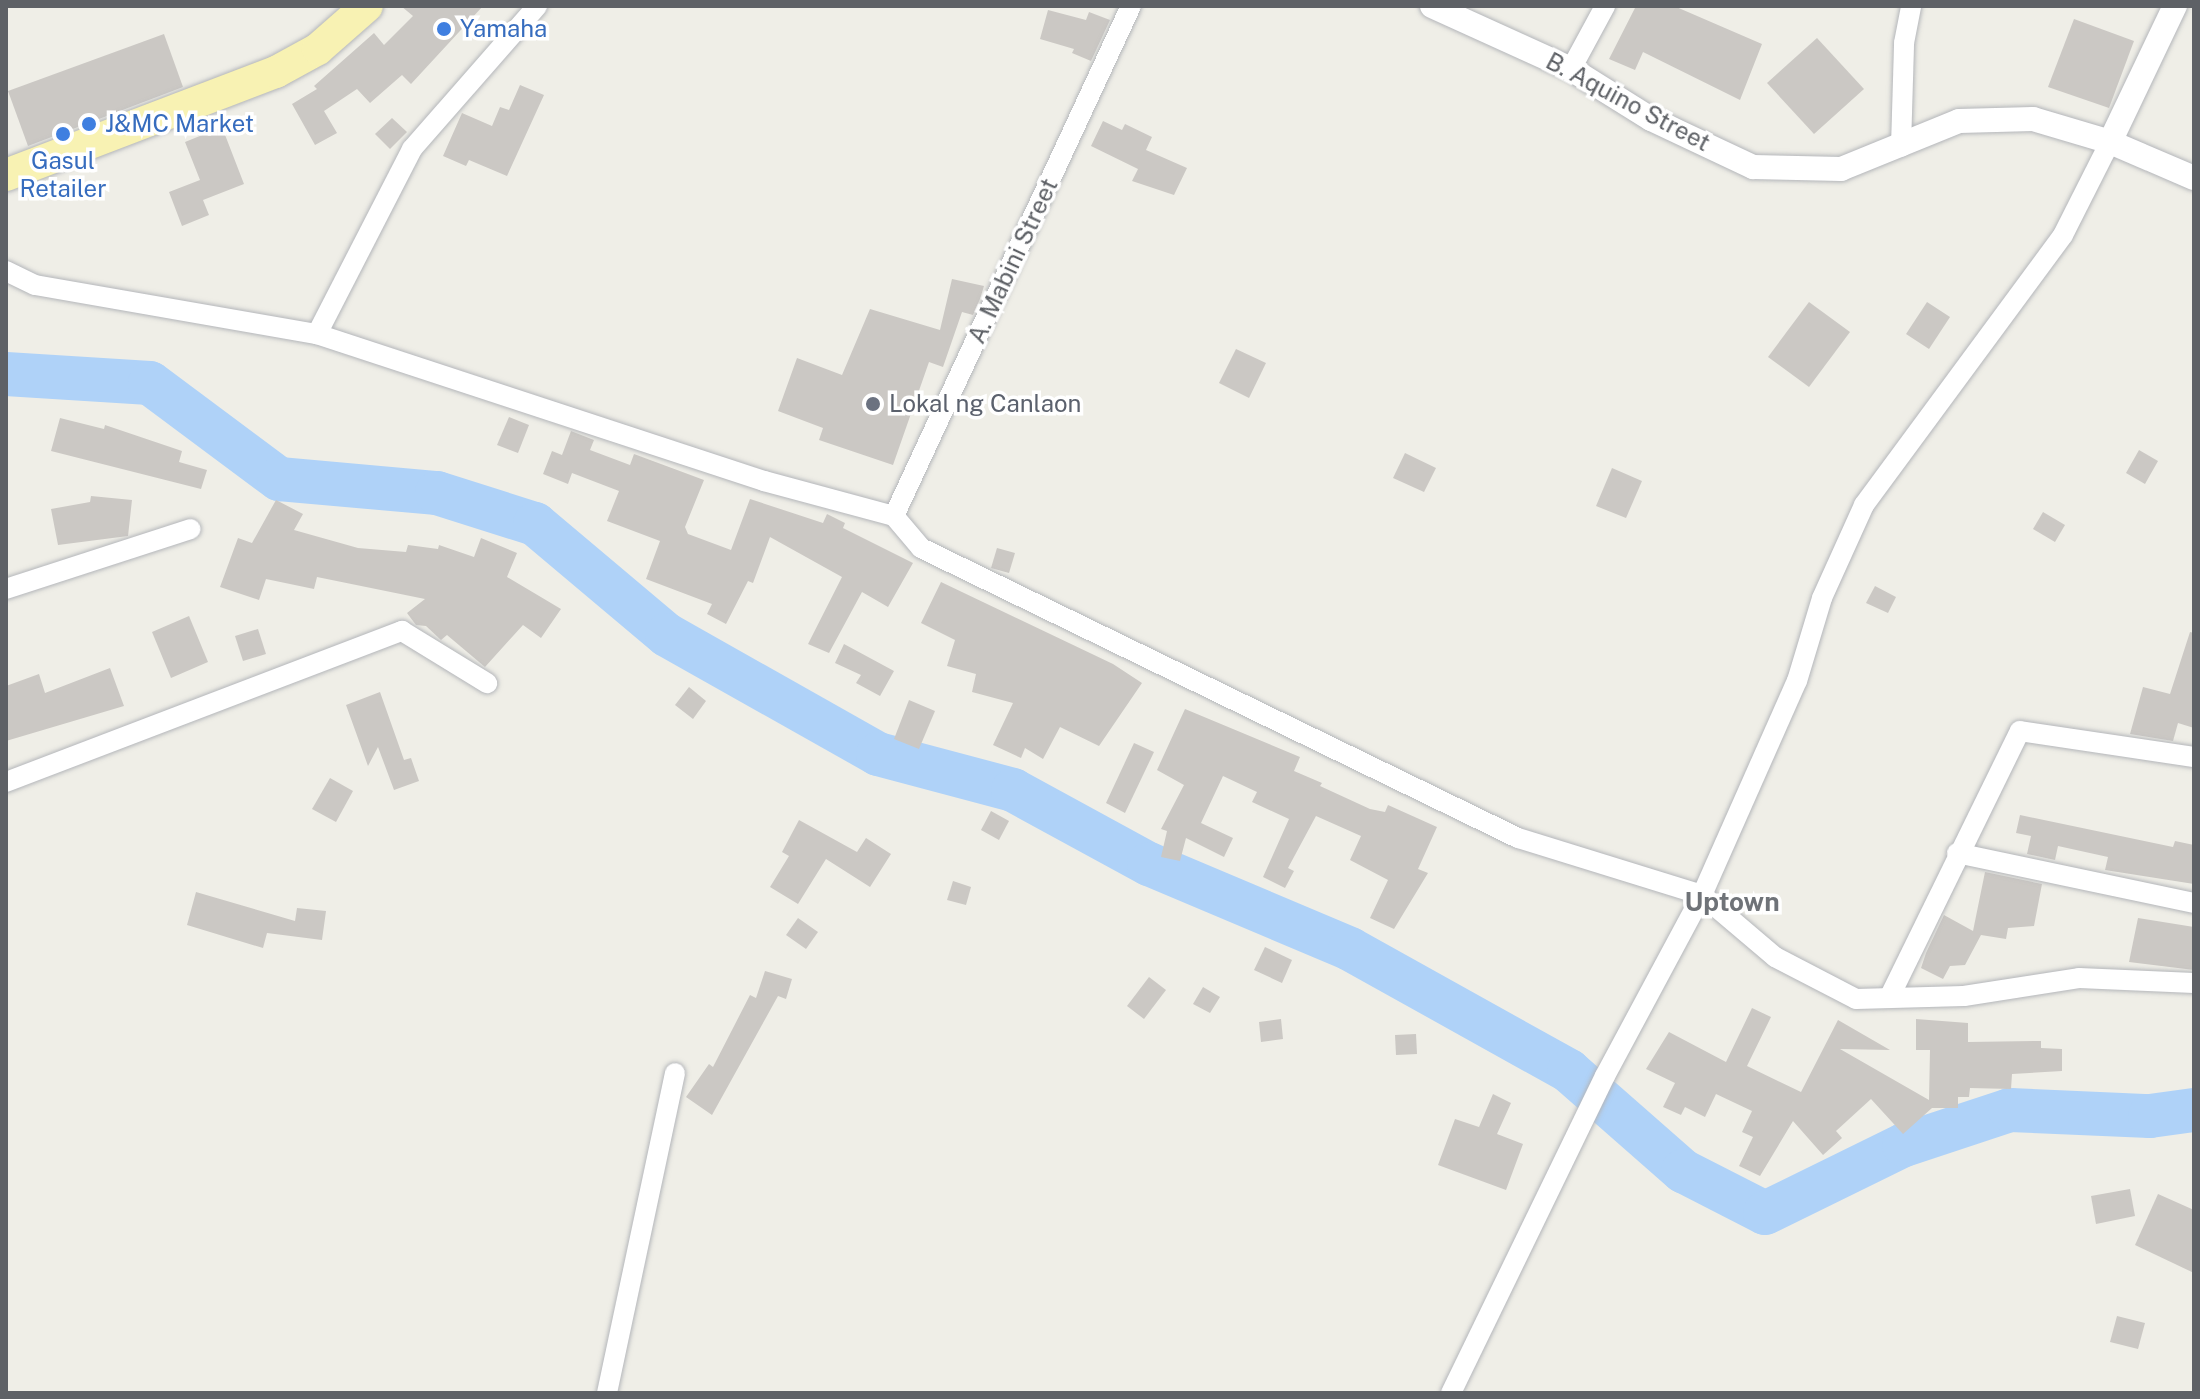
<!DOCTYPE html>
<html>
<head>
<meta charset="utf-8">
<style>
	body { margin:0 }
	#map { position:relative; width:2200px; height:1399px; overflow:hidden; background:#efeee7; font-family:"Public Sans",sans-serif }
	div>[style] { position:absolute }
	.river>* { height:44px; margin:-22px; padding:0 22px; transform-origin:22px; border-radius:22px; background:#afd2f8 }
	.building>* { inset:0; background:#cbc8c4 }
	.roads { filter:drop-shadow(0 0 2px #b4b6ba) drop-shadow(0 0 2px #b4b6ba) }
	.minor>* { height:20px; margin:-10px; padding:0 10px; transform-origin:10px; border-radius:10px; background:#fff }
	.tertiary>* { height:24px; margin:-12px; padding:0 12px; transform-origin:12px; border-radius:12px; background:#fff }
	.primary>* { height:32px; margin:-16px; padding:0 16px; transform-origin:16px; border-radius:16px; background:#f8f2b3 }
	.dots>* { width:22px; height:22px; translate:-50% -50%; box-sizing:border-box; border:4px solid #fff; border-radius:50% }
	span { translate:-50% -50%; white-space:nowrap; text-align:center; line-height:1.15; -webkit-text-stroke:7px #fff; paint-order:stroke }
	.shop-label { font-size:24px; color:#366cbe }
	.left { translate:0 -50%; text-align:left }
	.street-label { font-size:24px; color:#5e6166 }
	.worship-label { font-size:24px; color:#5b616d }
	.neighbourhood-label { font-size:26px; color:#6f7378; font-weight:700 }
	.frame { position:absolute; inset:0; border:8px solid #5e6166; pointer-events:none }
</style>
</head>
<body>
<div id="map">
	<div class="river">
		<i style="left:6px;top:374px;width:144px;rotate:3.6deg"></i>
		<i style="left:150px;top:383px;width:161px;rotate:36.7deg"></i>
		<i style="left:279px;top:479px;width:159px;rotate:5.1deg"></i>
		<i style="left:437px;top:493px;width:103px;rotate:17.6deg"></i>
		<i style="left:535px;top:524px;width:172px;rotate:40.1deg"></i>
		<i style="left:667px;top:635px;width:242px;rotate:29.4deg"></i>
		<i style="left:878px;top:754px;width:140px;rotate:14.9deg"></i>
		<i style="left:1013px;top:790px;width:155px;rotate:28.6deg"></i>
		<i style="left:1149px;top:864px;width:218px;rotate:22.9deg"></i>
		<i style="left:1350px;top:949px;width:251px;rotate:29.1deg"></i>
		<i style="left:1569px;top:1071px;width:152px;rotate:41.3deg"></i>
		<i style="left:1683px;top:1171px;width:92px;rotate:27.1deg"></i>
		<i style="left:1765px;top:1213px;width:155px;rotate:-26.1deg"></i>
		<i style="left:1904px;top:1145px;width:112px;rotate:-18.3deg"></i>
		<i style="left:2010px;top:1110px;width:140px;rotate:2.5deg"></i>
		<i style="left:2150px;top:1116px;width:44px;rotate:-7.8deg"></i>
	</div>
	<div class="building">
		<i style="clip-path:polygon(401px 6px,483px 6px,411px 84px,402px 75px,370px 103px,357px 89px,324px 111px,337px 133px,315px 145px,292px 104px,317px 89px,314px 86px,374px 33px,384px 45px,413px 16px)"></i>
		<i style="clip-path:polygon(1636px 6px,1674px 6px,1762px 44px,1740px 100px,1643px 52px,1635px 70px,1609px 59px)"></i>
		<i style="clip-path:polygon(1048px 10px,1086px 20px,1089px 12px,1110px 20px,1091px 61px,1072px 53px,1074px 49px,1040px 39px)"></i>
		<i style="clip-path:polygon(2074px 19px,2134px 41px,2109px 108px,2048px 87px)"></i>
		<i style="clip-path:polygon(164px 34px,183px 87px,28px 146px,8px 91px)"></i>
		<i style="clip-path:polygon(1817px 38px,1864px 89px,1814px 134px,1767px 83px)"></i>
		<i style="clip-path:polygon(520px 85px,544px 95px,507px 176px,469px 160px,466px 166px,443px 156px,462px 113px,492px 126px,500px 107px,509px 110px)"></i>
		<i style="clip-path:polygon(392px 118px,407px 132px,390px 149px,375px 134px)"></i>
		<i style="clip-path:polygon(1103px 121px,1122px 130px,1125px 124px,1152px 137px,1146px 150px,1187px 168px,1174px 195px,1132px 181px,1138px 169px,1091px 146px)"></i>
		<i style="clip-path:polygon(222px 127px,244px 184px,203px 200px,209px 215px,182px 226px,169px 192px,200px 180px,185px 142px)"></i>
		<i style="clip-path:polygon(952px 279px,984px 286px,980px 299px,973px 315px,962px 312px,943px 367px,929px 362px,893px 465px,819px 440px,823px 428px,778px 411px,797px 358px,842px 375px,870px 309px,940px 330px)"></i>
		<i style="clip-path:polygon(1809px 302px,1850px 332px,1809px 387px,1768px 357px)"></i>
		<i style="clip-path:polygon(1927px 302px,1950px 317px,1929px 349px,1906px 334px)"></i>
		<i style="clip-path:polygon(1236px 349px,1266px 363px,1249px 398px,1219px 383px)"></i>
		<i style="clip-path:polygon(509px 417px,529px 425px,518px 453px,497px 445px)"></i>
		<i style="clip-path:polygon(60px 418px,104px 429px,105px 425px,182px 451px,179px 462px,207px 470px,201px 489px,51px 451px)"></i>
		<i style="clip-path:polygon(571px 431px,594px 440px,590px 450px,630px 465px,634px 454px,704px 480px,685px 527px,688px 534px,731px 550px,750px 499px,823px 523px,827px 514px,845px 523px,843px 528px,913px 563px,888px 607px,862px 592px,829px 653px,808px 644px,842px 577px,770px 537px,753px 583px,748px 581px,726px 624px,707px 614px,712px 604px,646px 579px,660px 541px,607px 521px,619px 491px,572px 473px,568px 484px,543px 474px,552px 451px,562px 455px)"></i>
		<i style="clip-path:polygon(2139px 450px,2158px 461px,2145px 484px,2126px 473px)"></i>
		<i style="clip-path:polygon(1405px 453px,1436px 468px,1424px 492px,1393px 478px)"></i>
		<i style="clip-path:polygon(1612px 468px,1642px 481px,1626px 518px,1596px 506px)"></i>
		<i style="clip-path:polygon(91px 496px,132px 500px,128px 536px,58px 545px,51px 509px,90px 502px)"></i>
		<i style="clip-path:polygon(276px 500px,303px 514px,294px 530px,358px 548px,406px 552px,408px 545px,438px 549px,439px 545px,474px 557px,481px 538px,517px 553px,507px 577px,561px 609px,541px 638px,523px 625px,485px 667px,447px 635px,441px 640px,426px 626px,416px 625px,407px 613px,425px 599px,317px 577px,314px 589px,266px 579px,259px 600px,220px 587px,238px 538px,252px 543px)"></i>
		<i style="clip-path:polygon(2043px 512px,2065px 525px,2055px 542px,2033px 529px)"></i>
		<i style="clip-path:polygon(997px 548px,1015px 553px,1009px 573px,991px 568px)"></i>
		<i style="clip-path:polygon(941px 582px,1113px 664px,1142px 683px,1099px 746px,1060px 727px,1043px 759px,1025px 748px,1021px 758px,993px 745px,1013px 703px,972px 692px,976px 674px,947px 666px,955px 640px,921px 623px)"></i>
		<i style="clip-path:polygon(1875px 586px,1896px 597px,1888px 613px,1866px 603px)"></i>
		<i style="clip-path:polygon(189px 616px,208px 662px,171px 678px,152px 632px)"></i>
		<i style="clip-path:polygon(258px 629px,266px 654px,243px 661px,235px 636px)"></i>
		<i style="clip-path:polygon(2190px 632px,2194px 633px,2194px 728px,2178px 723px,2173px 741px,2130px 734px,2143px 687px,2170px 694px)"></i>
		<i style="clip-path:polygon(844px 644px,894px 671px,880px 696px,856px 683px,861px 675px,835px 663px)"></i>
		<i style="clip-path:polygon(110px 668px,124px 706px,6px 741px,6px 686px,39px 674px,45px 693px)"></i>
		<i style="clip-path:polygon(689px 687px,706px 701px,693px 719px,675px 705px)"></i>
		<i style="clip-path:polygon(380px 692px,404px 760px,411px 758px,419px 781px,394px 790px,378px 747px,368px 766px,346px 705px)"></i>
		<i style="clip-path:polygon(909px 700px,935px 711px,919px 749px,894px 739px)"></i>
		<i style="clip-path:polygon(1185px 709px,1300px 757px,1294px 771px,1322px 783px,1320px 786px,1370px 809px,1385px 812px,1388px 805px,1437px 827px,1418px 869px,1428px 873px,1394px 929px,1370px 918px,1388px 880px,1350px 860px,1361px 836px,1316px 816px,1288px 868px,1294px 871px,1285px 888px,1263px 877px,1289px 819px,1252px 802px,1257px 792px,1223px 776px,1201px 823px,1233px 838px,1224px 857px,1186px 838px,1180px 861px,1161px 857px,1167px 831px,1161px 829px,1184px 785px,1157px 770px)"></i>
		<i style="clip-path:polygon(1134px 743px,1154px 752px,1125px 813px,1106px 803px)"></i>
		<i style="clip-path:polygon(330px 778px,353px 791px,336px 822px,312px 809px)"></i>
		<i style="clip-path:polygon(991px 811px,1009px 821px,999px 840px,981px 830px)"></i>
		<i style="clip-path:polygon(2020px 815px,2173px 847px,2175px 841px,2194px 845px,2194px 884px,2105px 870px,2108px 857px,2058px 846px,2055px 860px,2027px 854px,2031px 836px,2016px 833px)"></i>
		<i style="clip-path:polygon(799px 820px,857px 852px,866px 838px,891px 854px,870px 887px,826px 859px,798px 904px,770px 887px,789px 856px,782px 852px)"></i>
		<i style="clip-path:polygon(1985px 872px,2042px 884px,2034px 926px,2008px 928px,2006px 939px,1981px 935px,1965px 965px,1950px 966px,1943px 979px,1921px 968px,1926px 953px,1944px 915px,1973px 931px)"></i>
		<i style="clip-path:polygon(953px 881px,971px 887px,966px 905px,947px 900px)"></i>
		<i style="clip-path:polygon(196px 892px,295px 921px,297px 908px,326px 911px,322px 940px,267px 933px,263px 948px,187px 925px)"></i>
		<i style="clip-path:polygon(798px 918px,818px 932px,806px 949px,786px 935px)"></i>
		<i style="clip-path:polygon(2138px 918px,2194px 927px,2194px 970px,2129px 962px)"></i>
		<i style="clip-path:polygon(1265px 947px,1292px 960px,1282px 983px,1254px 970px)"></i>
		<i style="clip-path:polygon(765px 971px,792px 979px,786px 999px,778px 996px,712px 1115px,686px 1097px,709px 1064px,713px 1067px,750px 995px,756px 998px)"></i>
		<i style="clip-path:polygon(1149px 977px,1166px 990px,1144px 1019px,1127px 1006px)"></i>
		<i style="clip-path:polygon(1203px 987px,1220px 997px,1210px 1013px,1193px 1004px)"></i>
		<i style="clip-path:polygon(1752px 1008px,1771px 1017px,1747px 1066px,1801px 1092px,1838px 1020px,1890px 1050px,1840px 1049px,1929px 1100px,1930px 1050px,1916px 1050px,1916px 1019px,1968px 1023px,1968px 1042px,2041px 1041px,2041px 1048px,2062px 1049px,2062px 1071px,2012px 1074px,2011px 1089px,1970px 1088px,1969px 1097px,1958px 1097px,1958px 1108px,1932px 1108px,1903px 1134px,1871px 1099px,1836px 1131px,1842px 1138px,1823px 1155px,1793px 1121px,1760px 1176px,1739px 1166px,1753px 1137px,1742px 1132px,1752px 1111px,1716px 1094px,1705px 1117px,1685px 1107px,1681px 1115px,1663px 1107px,1675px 1083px,1646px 1069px,1669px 1032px,1726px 1062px)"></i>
		<i style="clip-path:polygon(1281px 1019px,1283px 1039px,1261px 1042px,1259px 1022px)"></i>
		<i style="clip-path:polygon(1416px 1034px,1417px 1054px,1396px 1055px,1395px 1035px)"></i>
		<i style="clip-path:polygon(1493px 1094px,1511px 1103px,1497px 1134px,1523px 1144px,1506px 1190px,1438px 1165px,1455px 1119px,1479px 1127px)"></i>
		<i style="clip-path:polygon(2130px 1189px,2135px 1216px,2096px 1224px,2091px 1196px)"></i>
		<i style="clip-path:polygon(2158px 1194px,2194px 1210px,2194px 1273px,2135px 1245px)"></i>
		<i style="clip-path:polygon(2117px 1316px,2145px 1323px,2138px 1349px,2110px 1342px)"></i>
	</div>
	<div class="roads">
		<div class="minor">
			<i style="left:1571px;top:69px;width:72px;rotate:-61.6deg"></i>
			<i style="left:1901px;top:147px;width:104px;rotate:-88.3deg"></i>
			<i style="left:1904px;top:43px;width:38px;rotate:-79deg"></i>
			<i style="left:6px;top:271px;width:32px;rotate:26deg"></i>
			<i style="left:35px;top:285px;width:286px;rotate:9.9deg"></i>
			<i style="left:317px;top:334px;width:208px;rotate:-62.8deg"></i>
			<i style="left:412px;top:149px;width:190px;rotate:-48.8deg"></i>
			<i style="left:317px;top:334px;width:471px;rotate:18.2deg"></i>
			<i style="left:764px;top:481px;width:135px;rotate:15.1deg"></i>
			<i style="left:894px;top:516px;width:42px;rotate:49.8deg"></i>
			<i style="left:921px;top:548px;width:664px;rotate:25.91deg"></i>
			<i style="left:1518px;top:838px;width:193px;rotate:17.2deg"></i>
			<i style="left:1702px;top:895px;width:96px;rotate:40.3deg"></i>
			<i style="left:1775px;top:957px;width:91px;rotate:27.4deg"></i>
			<i style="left:1856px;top:999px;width:108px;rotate:-1.6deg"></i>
			<i style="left:1964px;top:996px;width:116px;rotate:-8.9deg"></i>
			<i style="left:2079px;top:978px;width:115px;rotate:2.5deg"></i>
			<i style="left:894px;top:516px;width:562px;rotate:-65.08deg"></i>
			<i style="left:6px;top:589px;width:194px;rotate:-18deg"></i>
			<i style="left:6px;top:782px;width:424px;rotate:-20.9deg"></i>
			<i style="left:402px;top:631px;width:100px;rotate:31.5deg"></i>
			<i style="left:1957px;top:853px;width:242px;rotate:11.9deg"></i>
			<i style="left:1890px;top:996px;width:295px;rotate:-63.9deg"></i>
			<i style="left:2020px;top:731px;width:176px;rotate:8.5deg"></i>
			<i style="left:607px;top:1393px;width:327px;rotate:-78deg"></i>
			<i style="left:1451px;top:1393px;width:352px;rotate:-64.1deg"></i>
			<i style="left:1605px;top:1076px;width:205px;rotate:-61.8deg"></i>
			<i style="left:1702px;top:895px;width:234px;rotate:-66.1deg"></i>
			<i style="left:1797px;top:681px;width:87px;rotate:-73.2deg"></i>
			<i style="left:1822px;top:598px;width:102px;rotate:-65.7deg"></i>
			<i style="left:1864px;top:505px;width:335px;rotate:-53.6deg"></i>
			<i style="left:2063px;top:235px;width:104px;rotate:-63.2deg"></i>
		</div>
		<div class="tertiary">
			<i style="left:1432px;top:6px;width:153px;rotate:24.4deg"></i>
			<i style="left:1571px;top:69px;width:94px;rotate:32deg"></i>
			<i style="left:1651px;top:119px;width:113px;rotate:25.2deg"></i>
			<i style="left:1753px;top:167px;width:88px;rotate:1.3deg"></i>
			<i style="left:1841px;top:169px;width:127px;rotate:-22.1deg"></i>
			<i style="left:1959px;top:121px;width:74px;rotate:-1.5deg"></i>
			<i style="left:2033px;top:119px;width:80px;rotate:16.6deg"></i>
			<i style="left:2110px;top:142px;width:91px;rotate:23.2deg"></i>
			<i style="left:2110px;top:142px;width:151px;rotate:-64.5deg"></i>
		</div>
		<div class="primary">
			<i style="left:6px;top:175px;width:289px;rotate:-20.9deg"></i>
			<i style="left:276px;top:72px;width:48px;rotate:-28.7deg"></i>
			<i style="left:318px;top:49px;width:65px;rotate:-41.3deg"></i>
		</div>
	</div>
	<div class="dots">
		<i style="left:444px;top:29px;background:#3f7fe0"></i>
		<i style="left:89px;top:124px;background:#3f7fe0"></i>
		<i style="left:63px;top:134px;background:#3f7fe0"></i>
		<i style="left:873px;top:404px;background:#6b7280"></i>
	</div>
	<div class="shop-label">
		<span class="left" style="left:460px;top:29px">Yamaha</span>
		<span class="left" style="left:105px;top:124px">J&amp;MC Market</span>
		<span style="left:63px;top:175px">Gasul<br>Retailer</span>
	</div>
	<div class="street-label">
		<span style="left:1628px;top:102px;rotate:28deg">B. Aquino Street</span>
		<span style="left:1013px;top:261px;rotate:-65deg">A. Mabini Street</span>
	</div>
	<div class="worship-label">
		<span class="left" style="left:889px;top:404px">Lokal ng Canlaon</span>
	</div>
	<div class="neighbourhood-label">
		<span style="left:1732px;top:902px">Uptown</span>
	</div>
	<div class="frame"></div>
</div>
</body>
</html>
